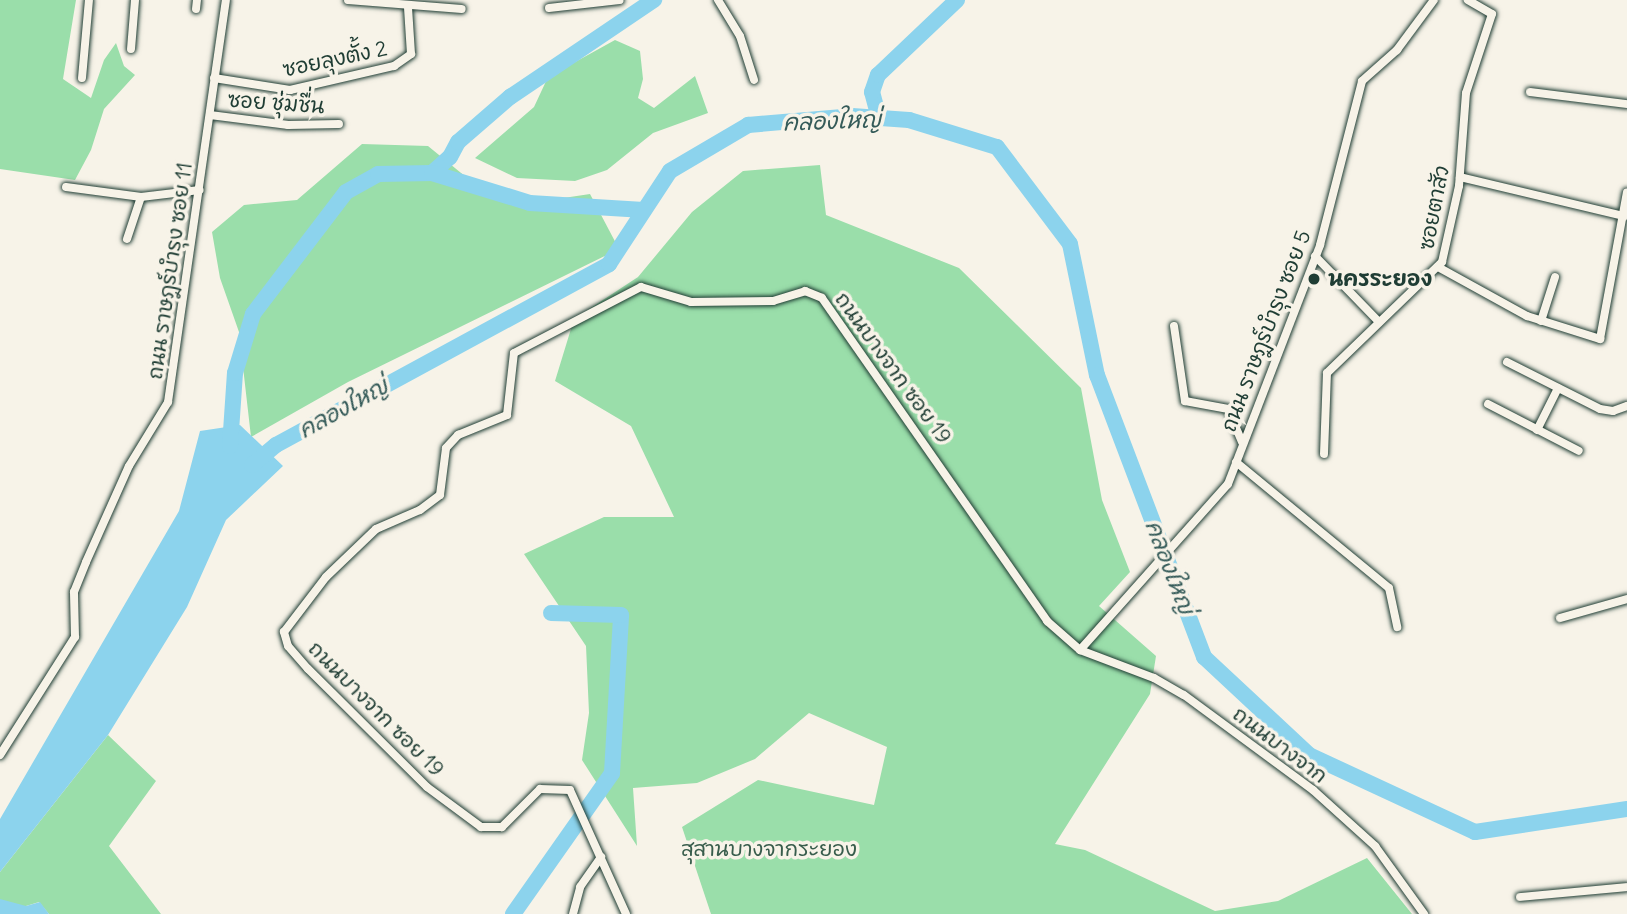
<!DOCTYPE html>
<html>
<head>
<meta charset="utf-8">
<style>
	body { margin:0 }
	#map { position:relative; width:1627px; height:914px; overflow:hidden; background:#f7f3e8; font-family:Delius,"Playpen Sans Thai",sans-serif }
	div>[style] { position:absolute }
	.green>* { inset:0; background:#9adeaa }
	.water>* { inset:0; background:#8cd3ed }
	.river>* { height:16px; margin:-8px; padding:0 8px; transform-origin:8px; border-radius:8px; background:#8cd3ed }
	.roads { filter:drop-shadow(0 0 2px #1f3d34) drop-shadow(0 0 2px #1f3d34) }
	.street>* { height:8px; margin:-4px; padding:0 4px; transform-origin:4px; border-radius:4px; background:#f7f3e8 }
	.dots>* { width:19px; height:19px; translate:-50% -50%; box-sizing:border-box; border:4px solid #f7f3e8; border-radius:50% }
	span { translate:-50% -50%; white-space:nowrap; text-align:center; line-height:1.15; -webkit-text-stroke:7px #f7f3e8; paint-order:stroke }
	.street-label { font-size:21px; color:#1f3d34 }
	.poi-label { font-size:21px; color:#1f3d34; font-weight:700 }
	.left { translate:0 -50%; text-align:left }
	.park-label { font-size:21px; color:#385d4c }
	.water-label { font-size:23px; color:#355b59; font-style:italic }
</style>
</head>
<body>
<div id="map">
	<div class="green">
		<i style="clip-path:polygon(0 0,76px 0,63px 79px,91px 98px,104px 60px,116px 43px,124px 66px,135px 75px,104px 109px,91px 150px,75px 180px,0 169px)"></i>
		<i style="clip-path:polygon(615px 40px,640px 51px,643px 79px,638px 98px,654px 108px,695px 76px,708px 113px,653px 133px,607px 170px,575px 181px,517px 178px,475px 158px,534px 107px,548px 77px)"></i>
		<i style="clip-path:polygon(362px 144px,428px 146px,477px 186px,504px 200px,530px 203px,590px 194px,619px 249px,348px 382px,251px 437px,239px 332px,220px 278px,212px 232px,244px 205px,297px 200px)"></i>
		<i style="clip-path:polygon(820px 165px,826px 215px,959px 268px,1081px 388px,1102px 500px,1130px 572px,1099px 606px,1156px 656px,1150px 694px,1055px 844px,1085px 850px,1215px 911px,1278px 901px,1367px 858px,1412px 914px,711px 914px,682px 827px,758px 780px,874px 805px,887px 747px,809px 713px,755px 759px,697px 783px,633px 788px,637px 846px,582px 760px,589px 713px,586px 646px,524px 554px,604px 517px,674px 517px,631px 426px,555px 381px,574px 319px,638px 277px,692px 212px,743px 171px)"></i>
		<i style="clip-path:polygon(108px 735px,156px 781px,109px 846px,161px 914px,49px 914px,39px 902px,0 914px,0 872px)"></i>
	</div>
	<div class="water">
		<i style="clip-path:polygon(240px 425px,283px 466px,226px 520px,187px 607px,108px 735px,0 872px,0 819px,179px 511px,200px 431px)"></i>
		<i style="clip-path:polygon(0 899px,26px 906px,40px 902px,49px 914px,0 914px)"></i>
	</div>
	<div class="river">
		<i style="left:879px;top:118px;width:27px;rotate:-105deg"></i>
		<i style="left:872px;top:92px;width:18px;rotate:-71deg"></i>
		<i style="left:878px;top:75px;width:109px;rotate:-43.5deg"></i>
		<i style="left:432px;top:173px;width:24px;rotate:-42deg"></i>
		<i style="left:450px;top:157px;width:17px;rotate:-62deg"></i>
		<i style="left:458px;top:142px;width:69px;rotate:-40.9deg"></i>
		<i style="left:510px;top:97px;width:174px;rotate:-34deg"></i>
		<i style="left:230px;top:446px;width:73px;rotate:-86.1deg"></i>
		<i style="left:235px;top:373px;width:62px;rotate:-73deg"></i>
		<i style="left:253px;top:314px;width:153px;rotate:-52.7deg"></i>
		<i style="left:346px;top:192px;width:37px;rotate:-29deg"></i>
		<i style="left:378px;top:174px;width:54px;rotate:-1.1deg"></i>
		<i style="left:432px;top:173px;width:102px;rotate:17deg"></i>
		<i style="left:530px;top:203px;width:114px;rotate:3.5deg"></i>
		<i style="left:252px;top:465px;width:31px;rotate:-40deg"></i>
		<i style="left:276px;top:445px;width:379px;rotate:-28.5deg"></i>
		<i style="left:609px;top:264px;width:111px;rotate:-56.7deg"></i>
		<i style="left:670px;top:171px;width:91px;rotate:-30.5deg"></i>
		<i style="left:748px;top:125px;width:104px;rotate:-4.9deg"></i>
		<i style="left:852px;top:116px;width:57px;rotate:4deg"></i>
		<i style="left:909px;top:120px;width:92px;rotate:17.1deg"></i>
		<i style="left:997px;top:147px;width:121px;rotate:53deg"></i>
		<i style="left:1070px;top:244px;width:134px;rotate:78.4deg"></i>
		<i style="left:1097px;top:375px;width:302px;rotate:69.2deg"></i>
		<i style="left:1204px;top:657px;width:144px;rotate:43deg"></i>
		<i style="left:1309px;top:755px;width:183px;rotate:24.9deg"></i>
		<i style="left:1475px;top:832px;width:154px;rotate:-8.6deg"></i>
		<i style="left:513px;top:914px;width:172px;rotate:-54.9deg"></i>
		<i style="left:612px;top:773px;width:158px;rotate:-86.7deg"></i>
		<i style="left:621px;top:615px;width:70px;rotate:-178.4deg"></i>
	</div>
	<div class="roads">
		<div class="street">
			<i style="left:348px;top:0;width:114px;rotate:4.5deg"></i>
			<i style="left:718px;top:0;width:42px;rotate:58.6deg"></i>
			<i style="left:740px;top:36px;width:46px;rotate:72.3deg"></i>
			<i style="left:549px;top:8px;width:71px;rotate:-6.4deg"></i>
			<i style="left:196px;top:9px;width:9px;rotate:-84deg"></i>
			<i style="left:131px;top:49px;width:49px;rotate:-85.3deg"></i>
			<i style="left:82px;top:78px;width:78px;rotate:-84.9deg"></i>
			<i style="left:214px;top:78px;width:77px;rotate:9deg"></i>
			<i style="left:290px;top:90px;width:107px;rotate:-13deg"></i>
			<i style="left:394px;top:66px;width:21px;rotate:-35deg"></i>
			<i style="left:411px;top:54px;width:47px;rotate:-93.7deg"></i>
			<i style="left:1530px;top:92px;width:98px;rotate:7.1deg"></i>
			<i style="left:210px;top:115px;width:79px;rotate:7.3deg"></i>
			<i style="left:288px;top:125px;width:51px;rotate:-1.1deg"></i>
			<i style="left:1460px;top:177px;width:169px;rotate:13.4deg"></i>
			<i style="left:66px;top:187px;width:76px;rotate:7.6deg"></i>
			<i style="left:141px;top:197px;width:59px;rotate:-6.8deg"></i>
			<i style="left:127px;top:239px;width:44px;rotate:-71.6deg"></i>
			<i style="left:1315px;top:256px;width:92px;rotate:45.9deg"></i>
			<i style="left:1438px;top:267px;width:102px;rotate:28.8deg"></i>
			<i style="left:1527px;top:316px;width:77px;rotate:17.5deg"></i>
			<i style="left:1600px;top:339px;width:149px;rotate:-79.6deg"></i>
			<i style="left:1541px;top:321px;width:46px;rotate:-72.3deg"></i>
			<i style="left:1174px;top:326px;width:76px;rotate:81.7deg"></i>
			<i style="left:1185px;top:401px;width:44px;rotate:10.5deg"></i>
			<i style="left:1228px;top:409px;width:36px;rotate:67deg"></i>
			<i style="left:1507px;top:362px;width:104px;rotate:26.8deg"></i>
			<i style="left:1600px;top:409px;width:13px;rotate:9deg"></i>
			<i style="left:1613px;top:411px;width:15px;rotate:-20deg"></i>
			<i style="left:1488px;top:404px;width:102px;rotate:27.3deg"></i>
			<i style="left:1537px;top:430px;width:47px;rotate:-63.4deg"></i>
			<i style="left:1324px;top:454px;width:81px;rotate:-87.9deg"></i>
			<i style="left:1327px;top:373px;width:160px;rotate:-44deg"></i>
			<i style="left:1442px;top:262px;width:78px;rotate:-77.4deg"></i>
			<i style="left:1459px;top:186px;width:93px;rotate:-85.7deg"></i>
			<i style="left:1466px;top:93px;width:83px;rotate:-71.8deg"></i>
			<i style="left:1492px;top:14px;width:28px;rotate:-150deg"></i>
			<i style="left:1236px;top:462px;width:198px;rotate:39.5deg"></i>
			<i style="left:1389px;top:588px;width:40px;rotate:78deg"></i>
			<i style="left:1560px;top:618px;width:70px;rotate:-15.8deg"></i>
			<i style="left:1080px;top:650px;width:222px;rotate:-48.3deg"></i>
			<i style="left:1228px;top:484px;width:256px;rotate:-68.9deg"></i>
			<i style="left:1320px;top:245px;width:169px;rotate:-75.6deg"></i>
			<i style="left:1362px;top:81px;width:47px;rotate:-41.5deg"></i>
			<i style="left:1397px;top:50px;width:62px;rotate:-53.5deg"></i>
			<i style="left:0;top:755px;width:140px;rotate:-57.6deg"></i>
			<i style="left:75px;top:637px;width:45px;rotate:-91.3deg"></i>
			<i style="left:74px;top:592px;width:32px;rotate:-68deg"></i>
			<i style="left:86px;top:562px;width:105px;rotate:-65.9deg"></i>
			<i style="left:129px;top:466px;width:75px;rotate:-58.6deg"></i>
			<i style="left:168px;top:402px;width:406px;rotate:-81.8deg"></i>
			<i style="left:1520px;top:897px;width:107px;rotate:-5.3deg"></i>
			<i style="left:573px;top:914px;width:28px;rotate:-75deg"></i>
			<i style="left:580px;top:887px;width:37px;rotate:-55deg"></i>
			<i style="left:626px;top:914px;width:136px;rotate:-114.3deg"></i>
			<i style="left:570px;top:790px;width:30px;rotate:-178deg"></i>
			<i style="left:540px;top:789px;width:54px;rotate:135deg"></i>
			<i style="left:502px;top:827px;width:21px;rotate:180deg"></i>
			<i style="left:481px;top:827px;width:67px;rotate:-143.5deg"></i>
			<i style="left:427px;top:787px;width:168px;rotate:-135.2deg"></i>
			<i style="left:308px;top:669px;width:30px;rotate:-131deg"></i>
			<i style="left:288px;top:646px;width:15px;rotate:-106deg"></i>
			<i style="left:284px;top:632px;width:69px;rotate:-52.6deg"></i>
			<i style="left:326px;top:577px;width:69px;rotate:-43.8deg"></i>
			<i style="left:376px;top:529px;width:48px;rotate:-23.4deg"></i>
			<i style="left:420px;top:510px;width:25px;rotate:-37deg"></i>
			<i style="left:440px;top:495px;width:47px;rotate:-82.7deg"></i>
			<i style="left:446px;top:448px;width:18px;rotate:-47deg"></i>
			<i style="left:458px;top:435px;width:53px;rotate:-22.2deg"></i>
			<i style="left:507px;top:415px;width:62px;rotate:-83.6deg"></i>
			<i style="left:514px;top:353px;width:143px;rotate:-27.5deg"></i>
			<i style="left:641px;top:287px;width:52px;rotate:16.7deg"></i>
			<i style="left:691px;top:302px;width:82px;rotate:-0.7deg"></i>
			<i style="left:773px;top:301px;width:34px;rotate:-17deg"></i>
			<i style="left:805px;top:291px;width:18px;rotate:22deg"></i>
			<i style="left:822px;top:298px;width:394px;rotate:55.1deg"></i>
			<i style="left:1047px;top:621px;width:44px;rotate:41.3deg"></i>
			<i style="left:1080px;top:650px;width:79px;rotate:20.7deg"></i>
			<i style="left:1154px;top:678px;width:34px;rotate:30deg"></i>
			<i style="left:1184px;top:695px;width:160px;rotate:36.4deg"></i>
			<i style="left:1313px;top:790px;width:84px;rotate:42.1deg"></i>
			<i style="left:1375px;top:846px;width:84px;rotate:54.2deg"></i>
		</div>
	</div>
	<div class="dots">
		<i style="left:1314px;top:279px;background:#1f3d34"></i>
	</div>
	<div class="street-label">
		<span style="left:335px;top:59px;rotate:-12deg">ซอยลุงตั้ง 2</span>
		<span style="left:276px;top:103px;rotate:4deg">ซอย ชุ่มชื่น</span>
		<span style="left:1434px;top:208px;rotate:-79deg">ซอยตาสัว</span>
		<span style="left:170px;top:271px;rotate:-82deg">ถนน ราษฎร์บำรุง ซอย 11</span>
		<span style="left:1266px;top:331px;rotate:-69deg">ถนน ราษฎร์บำรุง ซอย 5</span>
		<span style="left:893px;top:368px;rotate:54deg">ถนนบางจาก ซอย 19</span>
		<span style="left:376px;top:709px;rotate:45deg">ถนนบางจาก ซอย 19</span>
		<span style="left:1280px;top:745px;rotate:37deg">ถนนบางจาก</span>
	</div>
	<div class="poi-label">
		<span class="left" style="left:1328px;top:279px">นครระยอง</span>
	</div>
	<div class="park-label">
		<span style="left:769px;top:849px">สุสานบางจากระยอง</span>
	</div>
	<div class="water-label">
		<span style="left:832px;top:121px;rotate:-2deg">คลองใหญ่</span>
		<span style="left:343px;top:408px;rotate:-29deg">คลองใหญ่</span>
		<span style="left:1170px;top:567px;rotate:69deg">คลองใหญ่</span>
	</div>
</div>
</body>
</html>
